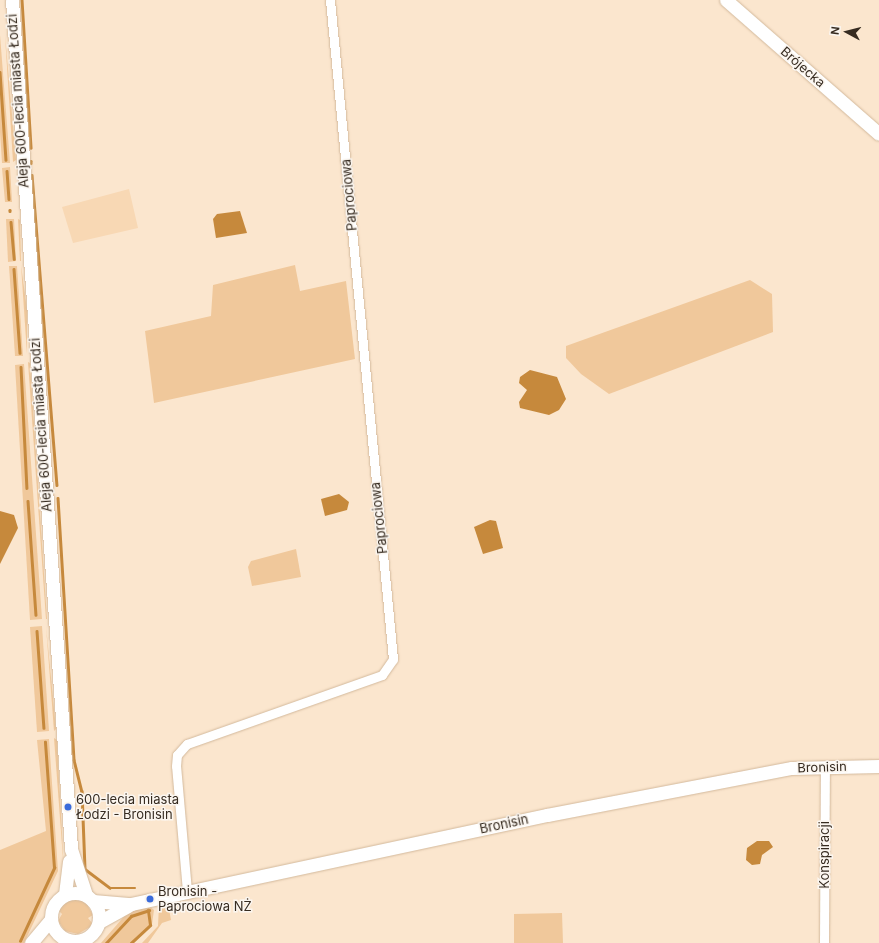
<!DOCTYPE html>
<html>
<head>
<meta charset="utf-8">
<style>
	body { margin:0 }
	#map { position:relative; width:879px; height:943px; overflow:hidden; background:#fbe6ce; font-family:Inter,sans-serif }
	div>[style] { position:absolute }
	.built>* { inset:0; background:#f8d8b4 }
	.green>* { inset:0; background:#f0c89b }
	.water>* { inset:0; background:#c6893c }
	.stream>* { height:2.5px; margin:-1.25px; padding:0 1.25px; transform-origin:1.25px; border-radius:1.25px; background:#c6893c }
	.roads { filter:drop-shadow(0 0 1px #d3b99c) drop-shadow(0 0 1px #d3b99c) }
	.street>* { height:9px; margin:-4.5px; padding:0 4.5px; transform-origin:4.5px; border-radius:4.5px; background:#fff }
	.secondary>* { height:13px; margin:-6.5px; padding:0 6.5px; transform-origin:6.5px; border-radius:6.5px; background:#fff }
	.secondary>.ring { margin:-6.5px; padding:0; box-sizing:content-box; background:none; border:13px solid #fff; border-radius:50% }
	.dots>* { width:11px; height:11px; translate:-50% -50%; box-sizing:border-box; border:2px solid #fbf6f0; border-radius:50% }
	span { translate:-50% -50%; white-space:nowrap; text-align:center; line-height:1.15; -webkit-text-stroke:3px #fbf6f0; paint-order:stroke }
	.street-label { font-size:13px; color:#362b20 }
	.poi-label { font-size:13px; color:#362b20 }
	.left { translate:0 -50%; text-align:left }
	.north { position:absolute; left:827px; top:12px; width:40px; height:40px; -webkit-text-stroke:3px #fbf6f0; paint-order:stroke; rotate:277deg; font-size:11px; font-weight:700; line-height:16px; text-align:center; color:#362b20 }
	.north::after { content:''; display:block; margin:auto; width:14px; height:18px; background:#362b20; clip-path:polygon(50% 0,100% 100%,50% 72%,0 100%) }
</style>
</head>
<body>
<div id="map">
	<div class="built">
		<i style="clip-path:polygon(129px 189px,138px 228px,73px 243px,62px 207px)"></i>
	</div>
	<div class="green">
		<i style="clip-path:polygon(0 35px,10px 163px,2px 163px,0 132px)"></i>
		<i style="clip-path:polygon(5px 35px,16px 160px,13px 162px)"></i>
		<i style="clip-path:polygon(10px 167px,12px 202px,5px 202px,2px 168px)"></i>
		<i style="clip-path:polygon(6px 219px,14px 219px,16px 261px,8px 262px)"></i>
		<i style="clip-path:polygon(18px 219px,20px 220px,21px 261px,20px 261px)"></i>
		<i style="clip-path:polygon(21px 265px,27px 310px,27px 354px)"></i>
		<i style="clip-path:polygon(295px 265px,300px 291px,346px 281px,355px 359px,154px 403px,145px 331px,211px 316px,213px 285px)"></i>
		<i style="clip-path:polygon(9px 266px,17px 266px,23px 356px,15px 356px)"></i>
		<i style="clip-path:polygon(750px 280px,772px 294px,773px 332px,609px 394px,581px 374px,566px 358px,566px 346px)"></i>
		<i style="clip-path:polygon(28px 362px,30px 363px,47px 619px,46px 619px)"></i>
		<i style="clip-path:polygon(24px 364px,42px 619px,30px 620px,15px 365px)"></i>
		<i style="clip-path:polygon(296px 549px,301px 577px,252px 586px,248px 567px,251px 561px)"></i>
		<i style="clip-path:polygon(42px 626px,49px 731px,37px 732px,30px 627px)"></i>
		<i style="clip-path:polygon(46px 626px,56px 729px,54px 731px)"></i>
		<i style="clip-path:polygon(54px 738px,57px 740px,64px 872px)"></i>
		<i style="clip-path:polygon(49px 739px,58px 871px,24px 943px,0 943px,0 850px,46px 831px,37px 740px)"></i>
		<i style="clip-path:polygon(73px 898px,85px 901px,93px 915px,88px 918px,92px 923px,90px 927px,78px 934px,65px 931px,58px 921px,62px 914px,58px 910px,61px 905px)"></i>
		<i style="clip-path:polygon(167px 898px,171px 920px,162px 923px,148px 943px,142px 943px,158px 926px,159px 905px)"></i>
		<i style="clip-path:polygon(149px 906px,154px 910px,152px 924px,133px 943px,101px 943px,127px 913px)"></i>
		<i style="clip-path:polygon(562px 913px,563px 943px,514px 943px,514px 914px)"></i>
	</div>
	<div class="water">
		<i style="clip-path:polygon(240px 211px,247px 233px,216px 238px,213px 219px,217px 214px)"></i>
		<i style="clip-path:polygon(530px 370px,557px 377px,566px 399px,559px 410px,549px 415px,520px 408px,519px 402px,527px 390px,519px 383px,520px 377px)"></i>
		<i style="clip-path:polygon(339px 494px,349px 502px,347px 510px,325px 516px,321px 499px)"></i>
		<i style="clip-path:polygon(0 511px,14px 515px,18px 528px,0 564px)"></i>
		<i style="clip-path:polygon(490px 520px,496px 521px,503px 548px,483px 554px,474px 527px)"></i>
		<i style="clip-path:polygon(757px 841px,769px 841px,773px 847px,762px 855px,760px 864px,752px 865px,746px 860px,747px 848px)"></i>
	</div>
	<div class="stream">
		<i style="left:22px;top:0;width:148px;rotate:86.5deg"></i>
		<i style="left:0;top:72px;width:88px;rotate:86.1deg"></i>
		<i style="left:31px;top:161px;width:2px;rotate:90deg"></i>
		<i style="left:7px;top:171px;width:28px;rotate:86deg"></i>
		<i style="left:32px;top:175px;width:311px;rotate:85.4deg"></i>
		<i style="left:10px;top:210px;width:1px;rotate:90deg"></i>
		<i style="left:11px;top:222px;width:37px;rotate:85deg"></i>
		<i style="left:14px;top:269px;width:84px;rotate:85.9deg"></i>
		<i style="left:21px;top:367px;width:121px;rotate:87.2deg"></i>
		<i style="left:58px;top:498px;width:262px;rotate:86.5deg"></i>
		<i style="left:74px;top:760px;width:32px;rotate:76deg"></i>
		<i style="left:82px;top:791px;width:78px;rotate:87.8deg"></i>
		<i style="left:85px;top:869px;width:31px;rotate:37deg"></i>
		<i style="left:110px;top:888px;width:25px"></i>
		<i style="left:28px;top:501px;width:114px;rotate:86deg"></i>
		<i style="left:37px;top:631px;width:97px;rotate:85.9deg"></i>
		<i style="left:163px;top:906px;width:6px;rotate:-59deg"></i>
		<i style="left:20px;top:941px;width:81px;rotate:-65deg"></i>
		<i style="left:54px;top:868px;width:126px;rotate:-94.1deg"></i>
		<i style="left:106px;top:943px;width:37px;rotate:-47deg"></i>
		<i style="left:131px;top:916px;width:19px;rotate:-18deg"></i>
		<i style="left:131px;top:943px;width:26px;rotate:-43deg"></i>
		<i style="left:150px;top:925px;width:15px;rotate:-98deg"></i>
	</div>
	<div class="roads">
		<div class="street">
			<i style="left:187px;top:891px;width:125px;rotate:-95deg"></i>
			<i style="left:176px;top:766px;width:11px;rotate:-85deg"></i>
			<i style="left:177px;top:755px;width:15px;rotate:-48deg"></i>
			<i style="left:187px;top:744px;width:207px;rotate:-19.5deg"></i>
			<i style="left:382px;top:675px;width:19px;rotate:-55deg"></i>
			<i style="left:393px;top:659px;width:662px;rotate:-95.46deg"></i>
			<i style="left:824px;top:943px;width:177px;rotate:-89.7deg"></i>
		</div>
		<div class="secondary">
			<i style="left:12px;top:0;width:851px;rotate:86.02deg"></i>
			<i style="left:71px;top:849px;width:48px;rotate:71.9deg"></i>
			<i style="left:726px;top:0;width:203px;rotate:41.2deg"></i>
			<i class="ring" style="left:51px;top:893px;width:35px;height:35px"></i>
			<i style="left:65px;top:894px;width:33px;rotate:-83deg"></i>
			<i style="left:93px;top:901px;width:38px;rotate:5deg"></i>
			<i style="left:131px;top:904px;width:425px;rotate:-12.1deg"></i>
			<i style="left:547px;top:815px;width:249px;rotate:-10.9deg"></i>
			<i style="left:792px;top:768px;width:87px;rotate:-1.3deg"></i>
			<i style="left:99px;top:922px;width:33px;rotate:-29deg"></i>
			<i style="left:31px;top:943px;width:31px;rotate:-50deg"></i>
		</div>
	</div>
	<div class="dots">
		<i style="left:68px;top:807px;background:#3a6bdb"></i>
		<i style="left:150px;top:899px;background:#3a6bdb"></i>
	</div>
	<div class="street-label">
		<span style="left:803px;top:67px;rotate:41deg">Brójecka</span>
		<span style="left:18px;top:101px;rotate:-94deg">Aleja 600-lecia miasta Łodzi</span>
		<span style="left:349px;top:195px;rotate:-95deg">Paprociowa</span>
		<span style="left:41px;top:425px;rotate:-94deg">Aleja 600-lecia miasta Łodzi</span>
		<span style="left:379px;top:518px;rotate:-96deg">Paprociowa</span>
		<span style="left:822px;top:767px;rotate:-2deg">Bronisin</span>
		<span style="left:504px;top:824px;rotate:-12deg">Bronisin</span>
		<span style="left:824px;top:855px;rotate:-90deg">Konspiracji</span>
	</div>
	<div class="poi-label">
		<span class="left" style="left:76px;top:807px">600-lecia miasta<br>Łodzi - Bronisin</span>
		<span class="left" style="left:158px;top:899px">Bronisin -<br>Paprociowa NŻ</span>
	</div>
	<div class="north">N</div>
</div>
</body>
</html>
